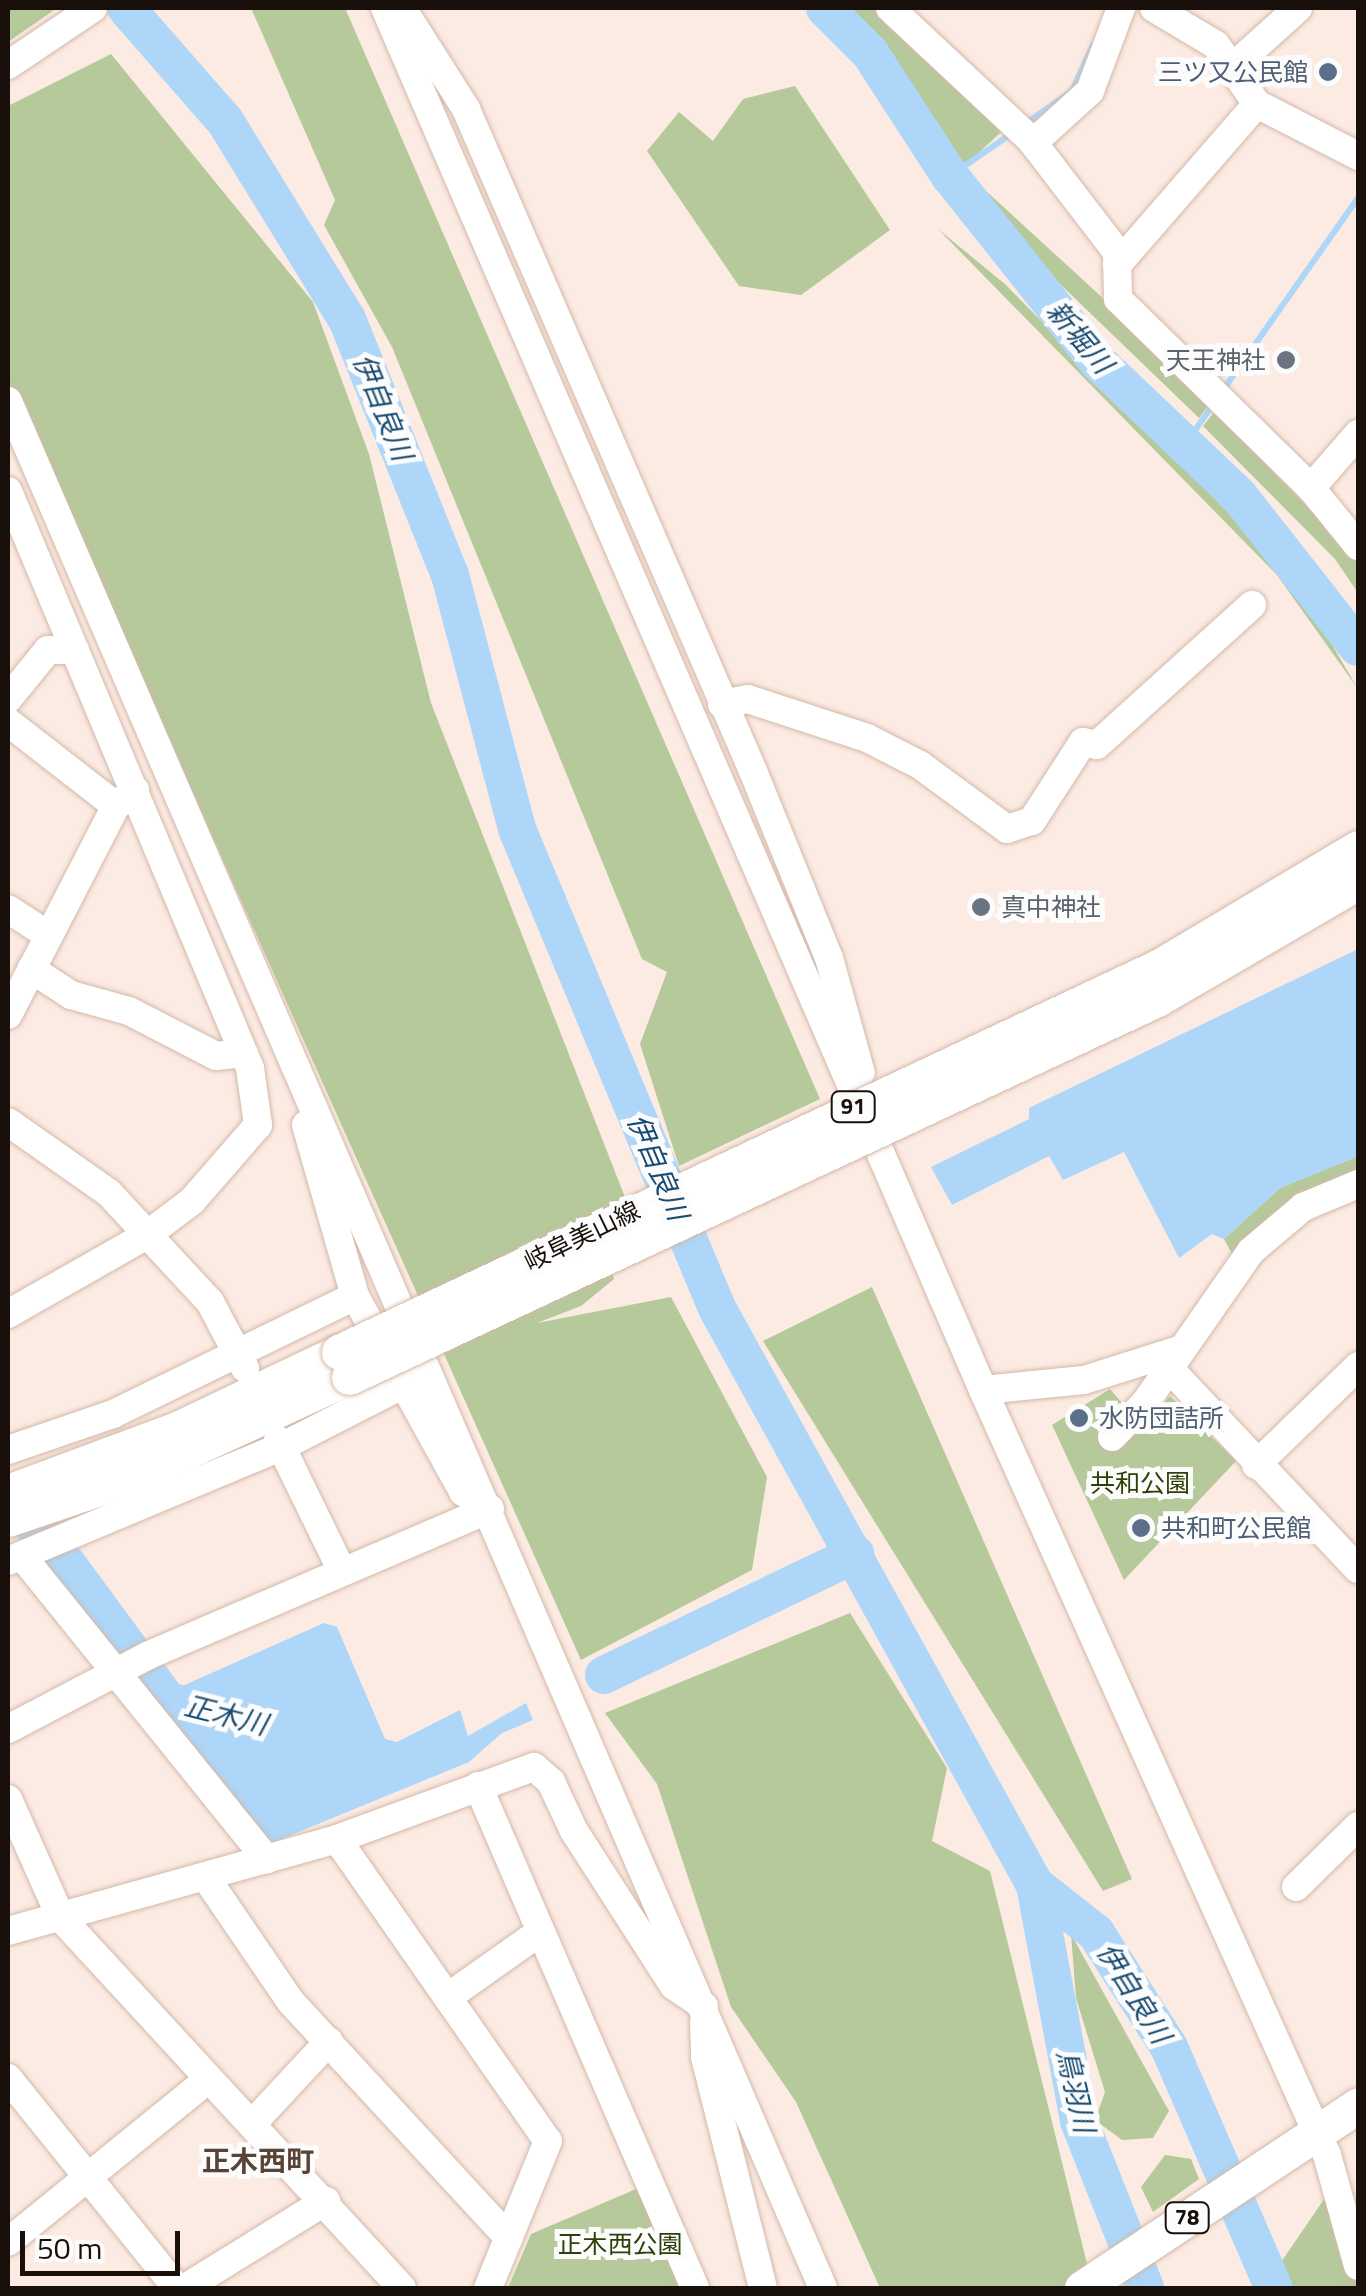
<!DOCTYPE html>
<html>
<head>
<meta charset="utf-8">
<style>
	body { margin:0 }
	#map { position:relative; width:1366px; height:2296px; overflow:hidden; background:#fcebe2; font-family:"Titillium Web","Noto Sans JP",sans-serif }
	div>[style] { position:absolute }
	.green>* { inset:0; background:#b5c99b }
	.water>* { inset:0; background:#add6f9 }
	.stream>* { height:6px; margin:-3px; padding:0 3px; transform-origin:3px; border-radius:3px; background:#add6f9 }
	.river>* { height:38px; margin:-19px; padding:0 19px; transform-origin:19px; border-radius:19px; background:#add6f9 }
	.roads { filter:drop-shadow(0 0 2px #d3b9a9) drop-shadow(0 0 2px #d3b9a9) }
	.minor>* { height:28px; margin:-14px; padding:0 14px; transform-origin:14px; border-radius:14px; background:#fff }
	.major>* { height:35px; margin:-17.5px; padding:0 17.5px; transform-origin:17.5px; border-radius:17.5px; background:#fff }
	.bridges { filter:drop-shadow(0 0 2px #d3b9a9) drop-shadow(0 0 2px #d3b9a9) }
	.major-bridge>* { height:35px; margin:-17.5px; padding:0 17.5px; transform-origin:17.5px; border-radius:17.5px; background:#fff }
	.dots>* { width:28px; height:28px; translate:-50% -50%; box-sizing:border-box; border:5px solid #fcfcfc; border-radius:50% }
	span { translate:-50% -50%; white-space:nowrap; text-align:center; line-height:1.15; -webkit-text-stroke:10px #fcfcfc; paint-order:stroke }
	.shield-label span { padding:2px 8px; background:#fcfcfc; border:2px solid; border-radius:8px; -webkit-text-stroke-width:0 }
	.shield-label { font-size:22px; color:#19100b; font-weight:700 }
	.service-label { font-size:25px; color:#4e5e75 }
	.right { translate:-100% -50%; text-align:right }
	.left { translate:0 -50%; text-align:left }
	.worship-label { font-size:25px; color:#5b616d }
	.street-label { font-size:25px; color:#19100b }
	.park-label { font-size:25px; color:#2d4006 }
	.water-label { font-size:28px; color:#184b71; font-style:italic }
	.neighbourhood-label { font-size:28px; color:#594336; font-weight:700 }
	.frame { position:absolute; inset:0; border:10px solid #19100b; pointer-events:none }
	.scale { position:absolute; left:20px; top:2231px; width:160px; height:45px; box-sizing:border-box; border:5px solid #19100b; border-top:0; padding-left:12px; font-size:30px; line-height:35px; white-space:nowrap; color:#19100b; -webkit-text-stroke:8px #fcfcfc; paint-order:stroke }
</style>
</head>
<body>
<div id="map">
	<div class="green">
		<i style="clip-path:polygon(8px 8px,57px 8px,8px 42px)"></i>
		<i style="clip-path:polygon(251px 8px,345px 8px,820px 1099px,679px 1166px,640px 1044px,667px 972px,642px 959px,392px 347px,324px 225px,335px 200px)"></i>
		<i style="clip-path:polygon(848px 8px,878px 8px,1002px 131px,966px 165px,951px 157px,881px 40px)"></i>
		<i style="clip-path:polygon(111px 54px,313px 302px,369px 454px,431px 703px,632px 1215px,595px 1226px,614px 1279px,581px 1306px,537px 1323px,671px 1297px,767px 1477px,752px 1570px,581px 1660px,8px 380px,8px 106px)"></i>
		<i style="clip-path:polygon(795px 86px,890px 230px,801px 295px,739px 286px,647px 151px,679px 112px,713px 141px,743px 99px)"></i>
		<i style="clip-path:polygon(974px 180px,1213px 399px,1199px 418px,1005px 231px,973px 191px)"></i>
		<i style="clip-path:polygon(938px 229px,1006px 285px,1295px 581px,1358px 689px,1277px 575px)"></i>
		<i style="clip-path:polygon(1215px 411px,1351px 552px,1358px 562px,1358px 593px,1335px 559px,1203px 426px)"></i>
		<i style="clip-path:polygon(1358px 1156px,1358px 1178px,1233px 1256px,1224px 1239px,1280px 1188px)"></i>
		<i style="clip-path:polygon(872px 1287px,1132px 1879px,1103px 1891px,763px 1341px)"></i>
		<i style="clip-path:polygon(1110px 1389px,1143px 1427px,1170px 1396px,1236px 1461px,1124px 1580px,1052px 1425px)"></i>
		<i style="clip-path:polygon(850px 1613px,947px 1768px,932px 1841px,990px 1871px,1093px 2288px,880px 2288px,796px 2102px,731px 2007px,657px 1784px,605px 1713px)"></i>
		<i style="clip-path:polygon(1071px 1934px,1169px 2111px,1153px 2138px,1122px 2140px,1095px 2120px,1105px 2092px,1076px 1998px)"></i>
		<i style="clip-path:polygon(1165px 2155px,1191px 2159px,1199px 2179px,1153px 2212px,1141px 2187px)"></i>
		<i style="clip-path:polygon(643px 2186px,683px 2288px,508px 2288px,531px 2234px)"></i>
		<i style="clip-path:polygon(1329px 2192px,1358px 2288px,1285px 2288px,1277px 2268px)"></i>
	</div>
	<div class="water">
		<i style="clip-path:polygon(1358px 949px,1358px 1156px,1280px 1188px,1224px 1239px,1212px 1234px,1179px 1258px,1124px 1152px,1063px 1180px,1049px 1156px,952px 1205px,931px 1167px,1029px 1119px,1029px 1108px)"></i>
		<i style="clip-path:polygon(324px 1623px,337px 1627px,385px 1739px,397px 1742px,460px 1710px,468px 1736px,526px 1703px,533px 1720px,502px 1733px,469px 1762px,274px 1842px,253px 1831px,153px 1699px)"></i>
	</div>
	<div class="stream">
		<i style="left:1025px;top:124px;width:57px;rotate:-35.1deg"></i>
		<i style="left:1072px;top:91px;width:51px;rotate:-65.5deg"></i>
		<i style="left:950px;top:176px;width:74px;rotate:-34.5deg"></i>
		<i style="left:1223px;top:390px;width:235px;rotate:-54.9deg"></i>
		<i style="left:1191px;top:436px;width:38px;rotate:-55deg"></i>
	</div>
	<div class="river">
		<i style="left:126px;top:8px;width:150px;rotate:48.8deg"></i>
		<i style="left:225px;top:121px;width:233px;rotate:58.4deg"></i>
		<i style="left:347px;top:319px;width:276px;rotate:68.1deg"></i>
		<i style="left:450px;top:575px;width:263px;rotate:75.2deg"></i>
		<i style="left:517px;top:829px;width:519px;rotate:67.34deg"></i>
		<i style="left:717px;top:1308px;width:659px;rotate:61.14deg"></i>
		<i style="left:1035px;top:1885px;width:78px;rotate:38.2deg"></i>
		<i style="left:1096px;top:1933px;width:135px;rotate:57.4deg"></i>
		<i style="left:1169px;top:2047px;width:263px;rotate:66.5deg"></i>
		<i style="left:825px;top:8px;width:64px;rotate:45deg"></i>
		<i style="left:870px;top:53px;width:147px;rotate:57deg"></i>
		<i style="left:950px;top:176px;width:239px;rotate:51.5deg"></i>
		<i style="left:1099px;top:363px;width:193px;rotate:43.5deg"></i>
		<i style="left:1239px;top:496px;width:192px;rotate:51.8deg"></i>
		<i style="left:8px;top:1502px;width:59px;rotate:42.9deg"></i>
		<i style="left:51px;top:1542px;width:197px;rotate:53.7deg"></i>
		<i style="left:168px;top:1701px;width:41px;rotate:14deg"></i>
		<i style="left:604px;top:1675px;width:279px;rotate:-25.7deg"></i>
		<i style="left:1035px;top:1885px;width:240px;rotate:79.4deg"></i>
		<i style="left:1079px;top:2121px;width:180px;rotate:68.4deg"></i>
	</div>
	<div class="roads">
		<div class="minor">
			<i style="left:385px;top:8px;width:1506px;rotate:66.6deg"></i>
			<i style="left:983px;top:1390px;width:839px;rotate:65.79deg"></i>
			<i style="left:1327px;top:2155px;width:115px;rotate:74.4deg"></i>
			<i style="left:402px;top:8px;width:120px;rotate:57.6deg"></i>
			<i style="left:466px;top:109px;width:722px;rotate:66.56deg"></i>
			<i style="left:753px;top:771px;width:202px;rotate:67.9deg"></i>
			<i style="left:829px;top:958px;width:119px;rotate:74.5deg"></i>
			<i style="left:890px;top:8px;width:193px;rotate:43.1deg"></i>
			<i style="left:1031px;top:140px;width:141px;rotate:52.5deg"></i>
			<i style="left:1117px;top:252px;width:47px;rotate:88.8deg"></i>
			<i style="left:1118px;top:299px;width:270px;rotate:44.4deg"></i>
			<i style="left:1311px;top:488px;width:75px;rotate:51deg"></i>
			<i style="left:1154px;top:8px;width:72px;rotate:30.8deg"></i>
			<i style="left:1216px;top:45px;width:72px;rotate:55.2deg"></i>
			<i style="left:1257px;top:104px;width:114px;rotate:27.2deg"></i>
			<i style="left:8px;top:65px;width:102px;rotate:-33.8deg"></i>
			<i style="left:1235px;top:65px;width:85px;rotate:-42.1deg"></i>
			<i style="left:1033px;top:143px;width:77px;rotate:-42.4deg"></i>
			<i style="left:1090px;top:91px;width:89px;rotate:-69.5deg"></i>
			<i style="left:1117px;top:265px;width:213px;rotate:-49deg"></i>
			<i style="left:8px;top:401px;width:2055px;rotate:66.64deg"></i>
			<i style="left:1311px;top:488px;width:72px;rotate:-49deg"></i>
			<i style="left:8px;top:491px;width:626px;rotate:67.25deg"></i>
			<i style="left:250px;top:1068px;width:58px;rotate:82deg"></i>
			<i style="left:258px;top:1125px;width:101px;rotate:131deg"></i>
			<i style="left:192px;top:1201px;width:56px;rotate:142.9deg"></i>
			<i style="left:147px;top:1235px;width:160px;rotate:150.4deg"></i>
			<i style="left:8px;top:699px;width:63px;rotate:-50.8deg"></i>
			<i style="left:48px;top:650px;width:27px"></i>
			<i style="left:722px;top:704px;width:26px;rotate:-11deg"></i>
			<i style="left:748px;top:699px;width:125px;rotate:18.1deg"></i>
			<i style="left:867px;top:738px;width:59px;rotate:27deg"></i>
			<i style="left:920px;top:765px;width:108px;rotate:36.3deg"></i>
			<i style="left:1007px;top:829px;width:26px;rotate:-18deg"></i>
			<i style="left:1032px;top:821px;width:94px;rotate:-57.2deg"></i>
			<i style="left:1083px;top:742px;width:14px;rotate:12deg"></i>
			<i style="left:1097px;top:745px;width:209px;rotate:-42.1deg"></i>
			<i style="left:8px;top:722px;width:137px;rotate:37.9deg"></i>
			<i style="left:8px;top:909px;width:48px;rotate:33deg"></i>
			<i style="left:31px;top:969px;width:48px;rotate:33deg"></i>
			<i style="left:71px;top:995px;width:60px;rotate:15.4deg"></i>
			<i style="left:129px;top:1011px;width:98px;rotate:27.3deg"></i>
			<i style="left:216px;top:1056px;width:28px;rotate:-6deg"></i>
			<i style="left:8px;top:1015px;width:235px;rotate:-62.7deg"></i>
			<i style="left:116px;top:806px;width:25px;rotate:-40deg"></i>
			<i style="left:8px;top:1122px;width:123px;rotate:35.1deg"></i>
			<i style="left:109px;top:1193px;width:149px;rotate:47.2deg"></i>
			<i style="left:210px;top:1302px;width:75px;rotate:62.1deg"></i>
			<i style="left:306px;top:1125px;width:178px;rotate:74deg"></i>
			<i style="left:355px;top:1296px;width:224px;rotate:61.1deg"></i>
			<i style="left:463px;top:1492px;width:15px;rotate:32deg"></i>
			<i style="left:1168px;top:1367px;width:277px;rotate:46.8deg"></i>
			<i style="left:983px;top:1390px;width:101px;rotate:-5.7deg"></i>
			<i style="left:1084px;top:1380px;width:100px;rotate:-17.5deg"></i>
			<i style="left:1112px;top:1437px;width:47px;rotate:-45.9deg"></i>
			<i style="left:1145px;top:1403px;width:185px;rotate:-55.1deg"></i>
			<i style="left:1251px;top:1251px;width:68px;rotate:-40.2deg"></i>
			<i style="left:1303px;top:1207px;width:60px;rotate:-22.7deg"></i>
			<i style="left:278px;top:1440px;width:146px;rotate:64deg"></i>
			<i style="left:8px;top:1450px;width:111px;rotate:-18.9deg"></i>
			<i style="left:113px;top:1414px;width:269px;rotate:-26deg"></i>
			<i style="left:1256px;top:1465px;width:142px;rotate:-44.1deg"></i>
			<i style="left:22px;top:1556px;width:390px;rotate:51.1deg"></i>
			<i style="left:8px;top:1561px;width:296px;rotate:-22.7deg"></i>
			<i style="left:281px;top:1447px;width:136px;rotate:-27.1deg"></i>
			<i style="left:8px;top:1729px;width:159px;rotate:-27.7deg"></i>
			<i style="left:149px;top:1655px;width:371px;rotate:-23.2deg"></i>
			<i style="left:478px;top:1786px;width:547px;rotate:66.62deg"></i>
			<i style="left:8px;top:1799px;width:130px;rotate:66deg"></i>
			<i style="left:61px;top:1918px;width:503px;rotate:47.34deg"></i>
			<i style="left:337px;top:1839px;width:368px;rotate:55.1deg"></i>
			<i style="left:548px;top:2141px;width:159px;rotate:112.2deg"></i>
			<i style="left:207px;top:1879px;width:149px;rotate:55.7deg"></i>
			<i style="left:291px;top:2002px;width:321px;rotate:47.3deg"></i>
			<i style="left:1296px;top:1887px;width:87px;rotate:-44.5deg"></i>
			<i style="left:8px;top:1931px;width:342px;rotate:-15.6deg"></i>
			<i style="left:337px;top:1839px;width:210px;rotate:-20.1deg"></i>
			<i style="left:534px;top:1767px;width:23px;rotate:41deg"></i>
			<i style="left:551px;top:1782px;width:54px;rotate:64.9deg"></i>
			<i style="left:574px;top:1831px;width:184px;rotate:57.2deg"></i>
			<i style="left:674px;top:1986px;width:36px;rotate:34deg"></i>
			<i style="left:448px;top:1997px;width:100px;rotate:-35.3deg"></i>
			<i style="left:704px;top:2022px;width:35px;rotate:88deg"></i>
			<i style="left:705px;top:2057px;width:238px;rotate:75.9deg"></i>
			<i style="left:8px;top:2078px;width:270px;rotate:51.2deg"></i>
			<i style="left:252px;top:2124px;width:113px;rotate:-47.1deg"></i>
			<i style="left:8px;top:2242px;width:255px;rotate:-39.1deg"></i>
			<i style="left:185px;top:2288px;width:166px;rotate:-31.7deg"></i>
		</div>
		<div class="major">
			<i style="left:8px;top:1492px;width:180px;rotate:-20.4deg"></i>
			<i style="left:177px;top:1429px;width:179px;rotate:-25.4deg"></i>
			<i style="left:8px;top:1519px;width:128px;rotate:-18.7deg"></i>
			<i style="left:129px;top:1478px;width:242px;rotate:-24.7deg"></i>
			<i style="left:1082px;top:2288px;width:331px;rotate:-33.5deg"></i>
		</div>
	</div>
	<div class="bridges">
		<div class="major-bridge">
			<i style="left:339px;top:1352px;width:907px;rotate:-25.18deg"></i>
			<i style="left:1160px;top:966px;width:230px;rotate:-30.8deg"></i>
			<i style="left:349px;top:1377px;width:892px;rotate:-25.07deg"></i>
			<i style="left:1157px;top:999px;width:233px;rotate:-30.2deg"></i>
		</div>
	</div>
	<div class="dots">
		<i style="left:1328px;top:72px;background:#5c6f8a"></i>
		<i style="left:1286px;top:360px;background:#6b7280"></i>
		<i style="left:981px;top:907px;background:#6b7280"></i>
		<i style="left:1079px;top:1418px;background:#5c6f8a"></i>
		<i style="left:1141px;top:1528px;background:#5c6f8a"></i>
	</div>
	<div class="shield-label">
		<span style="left:853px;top:1107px">91</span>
		<span style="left:1187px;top:2218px">78</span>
	</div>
	<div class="service-label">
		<span class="right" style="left:1308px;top:72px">三ツ又公民館</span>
		<span class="left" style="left:1099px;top:1418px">水防団詰所</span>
		<span class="left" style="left:1161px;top:1528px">共和町公民館</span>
	</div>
	<div class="worship-label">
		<span class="right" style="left:1266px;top:360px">天王神社</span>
		<span class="left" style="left:1001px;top:907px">真中神社</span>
	</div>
	<div class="street-label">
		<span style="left:582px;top:1236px;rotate:-26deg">岐阜美山線</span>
	</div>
	<div class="park-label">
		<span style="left:1140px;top:1483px">共和公園</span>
		<span style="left:620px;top:2244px">正木西公園</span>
	</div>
	<div class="water-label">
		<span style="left:1080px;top:337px;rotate:50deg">新堀川</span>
		<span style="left:383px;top:407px;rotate:68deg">伊自良川</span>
		<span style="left:658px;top:1167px;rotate:67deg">伊自良川</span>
		<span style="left:226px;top:1715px;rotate:14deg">正木川</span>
		<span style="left:1134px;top:1993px;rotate:58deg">伊自良川</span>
		<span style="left:1076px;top:2091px;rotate:77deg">鳥羽川</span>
	</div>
	<div class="neighbourhood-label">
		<span style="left:258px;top:2161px">正木西町</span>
	</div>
	<div class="frame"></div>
	<div class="scale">50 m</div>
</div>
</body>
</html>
